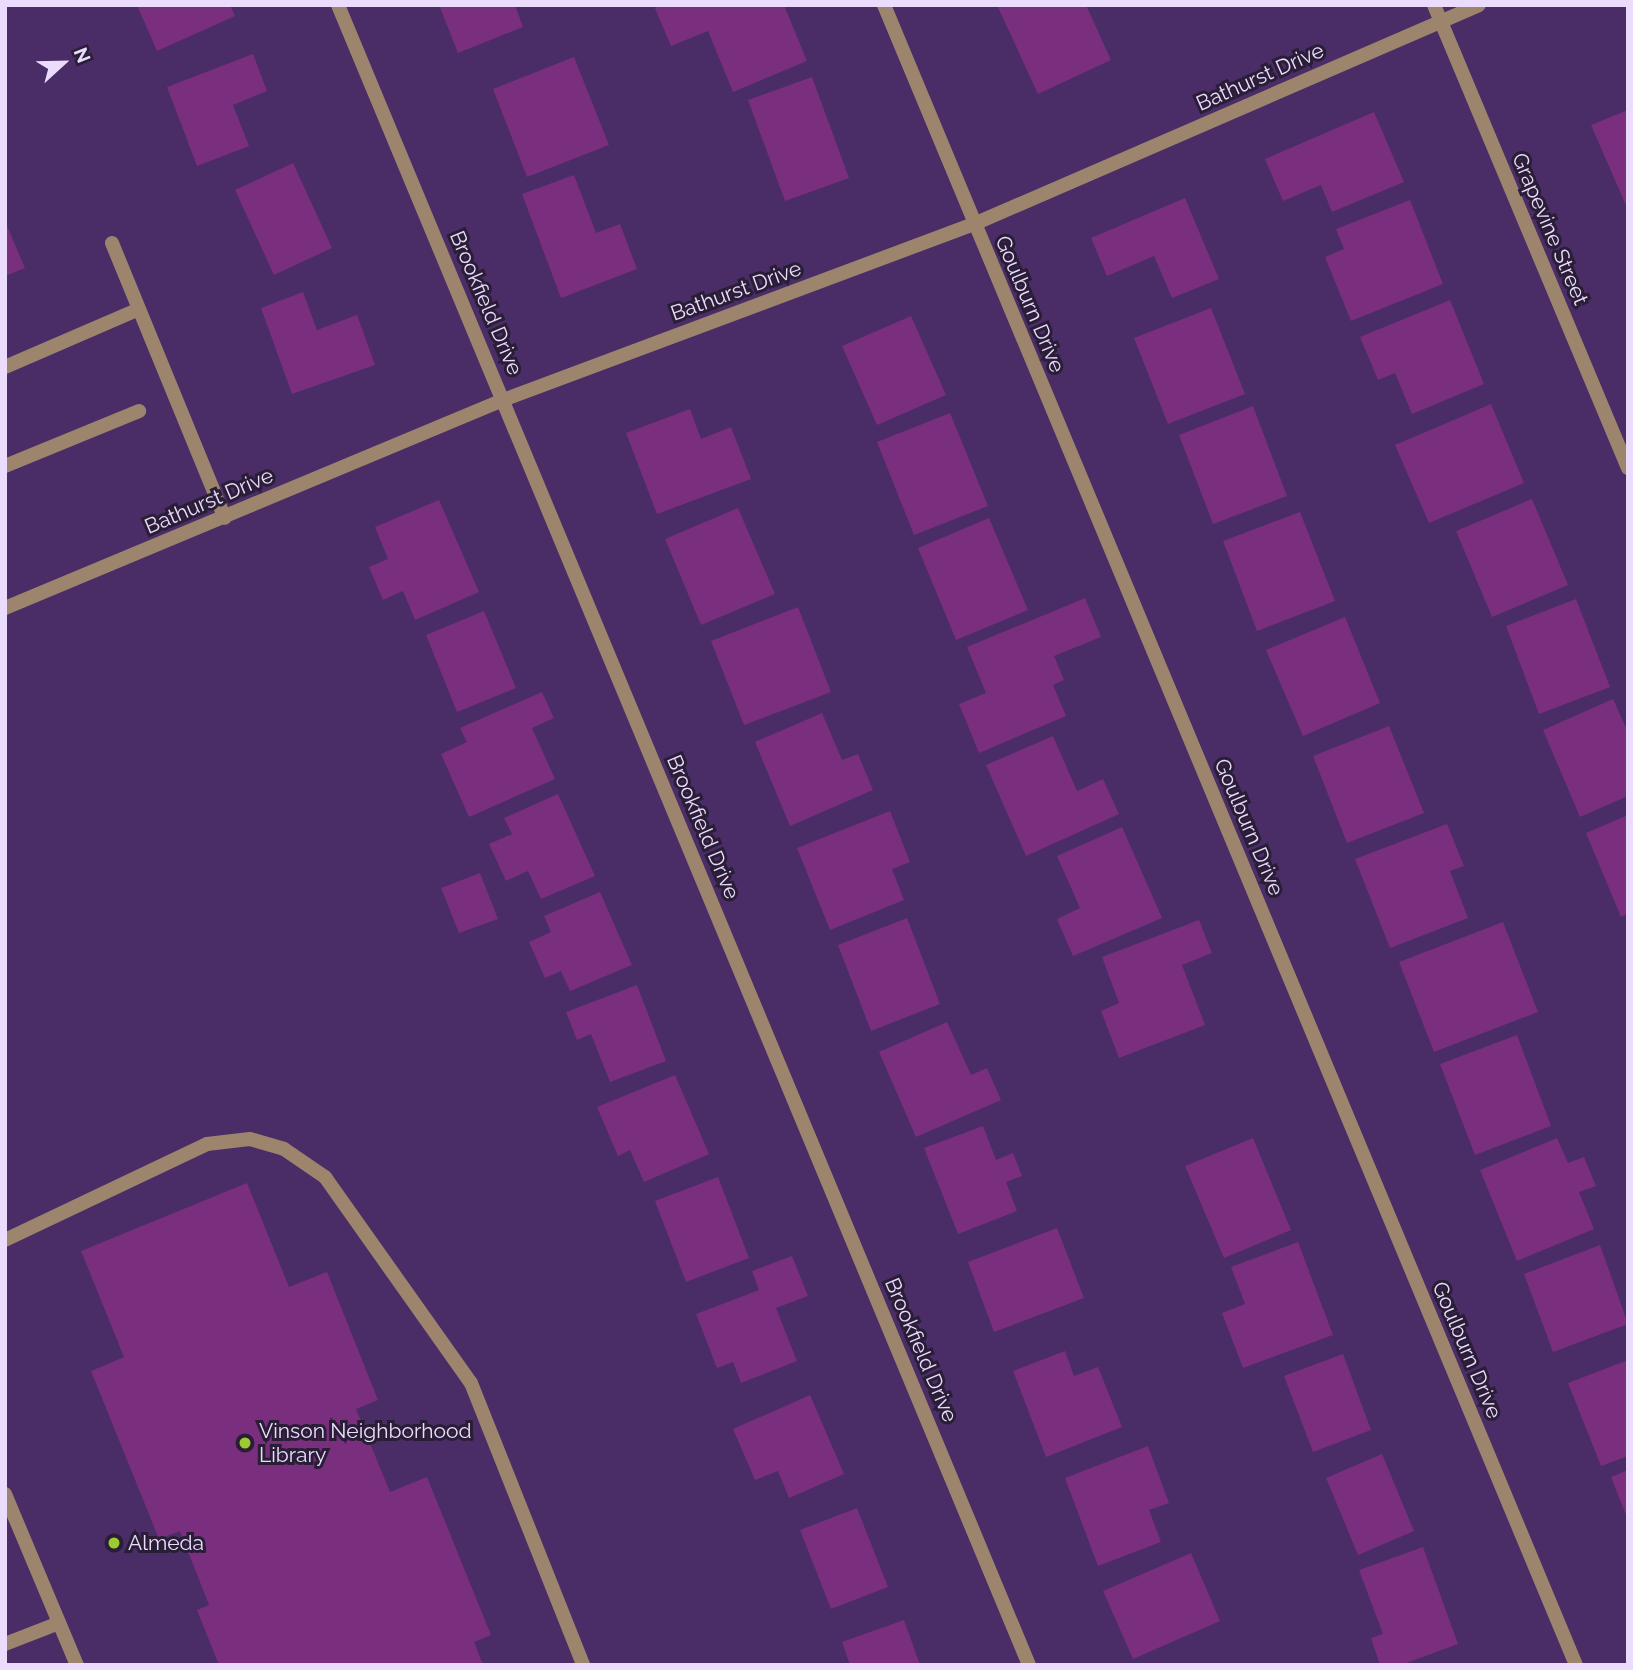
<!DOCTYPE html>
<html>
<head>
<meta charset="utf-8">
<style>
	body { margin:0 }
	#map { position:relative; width:1633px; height:1670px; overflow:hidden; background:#4a2d66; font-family:Raleway,sans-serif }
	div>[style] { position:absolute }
	.building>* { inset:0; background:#792e7e }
	.lane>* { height:14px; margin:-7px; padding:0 7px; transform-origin:7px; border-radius:7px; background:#9d846d }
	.street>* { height:14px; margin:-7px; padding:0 7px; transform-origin:7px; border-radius:7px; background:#9d846d }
	.dots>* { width:19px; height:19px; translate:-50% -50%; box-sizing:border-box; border:4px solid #2a1e37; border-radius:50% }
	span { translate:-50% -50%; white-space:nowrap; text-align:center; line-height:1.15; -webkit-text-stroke:6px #2a1e37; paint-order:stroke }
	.street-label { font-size:21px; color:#ebdcfe }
	.poi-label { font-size:21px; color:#ebdcfe }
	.left { translate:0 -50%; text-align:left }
	.frame { position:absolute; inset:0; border:7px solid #ebdcfe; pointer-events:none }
	.north { position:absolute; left:28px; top:28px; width:70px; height:70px; -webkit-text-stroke:5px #2a1e37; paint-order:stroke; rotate:68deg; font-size:19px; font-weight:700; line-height:28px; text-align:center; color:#ebdcfe }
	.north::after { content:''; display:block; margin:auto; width:24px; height:32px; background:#ebdcfe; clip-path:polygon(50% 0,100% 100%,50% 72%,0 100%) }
</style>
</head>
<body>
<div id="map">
	<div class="building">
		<i style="clip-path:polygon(137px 5px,230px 5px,235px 16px,157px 51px)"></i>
		<i style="clip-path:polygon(439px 5px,515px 5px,523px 27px,458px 53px)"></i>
		<i style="clip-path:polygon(662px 5px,784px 5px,807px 61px,733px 92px,708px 31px,671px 46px,655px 8px)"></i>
		<i style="clip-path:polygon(997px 5px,1086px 5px,1111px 60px,1038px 94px)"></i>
		<i style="clip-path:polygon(253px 54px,267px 91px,233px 105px,249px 146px,197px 166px,167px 87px)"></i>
		<i style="clip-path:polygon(574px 57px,609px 145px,527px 177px,493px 89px)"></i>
		<i style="clip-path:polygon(812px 77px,849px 178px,785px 201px,748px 100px)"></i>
		<i style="clip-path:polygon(1628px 110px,1628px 210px,1591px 125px)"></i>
		<i style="clip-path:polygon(1374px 112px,1404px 182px,1332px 212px,1321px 185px,1283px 201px,1265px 159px)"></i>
		<i style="clip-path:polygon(293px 163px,332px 248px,274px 275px,235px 190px)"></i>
		<i style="clip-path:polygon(574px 175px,596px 233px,620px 224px,637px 269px,561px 298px,522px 194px)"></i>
		<i style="clip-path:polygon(1185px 198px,1219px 279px,1172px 298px,1154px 256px,1107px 276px,1091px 238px)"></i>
		<i style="clip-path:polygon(1410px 200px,1443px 284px,1351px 321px,1325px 257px,1344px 249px,1336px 229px)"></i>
		<i style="clip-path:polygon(5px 221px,25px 268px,5px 276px)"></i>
		<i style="clip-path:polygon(303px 292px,317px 330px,357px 315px,375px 365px,292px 394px,261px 308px)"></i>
		<i style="clip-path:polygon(1450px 300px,1484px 384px,1412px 414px,1395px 373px,1378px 380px,1360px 337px)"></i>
		<i style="clip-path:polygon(1211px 308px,1245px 394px,1168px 424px,1134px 338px)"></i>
		<i style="clip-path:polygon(911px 316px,946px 395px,877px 425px,842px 346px)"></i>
		<i style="clip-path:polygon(1491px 404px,1524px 483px,1429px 523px,1395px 445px)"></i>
		<i style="clip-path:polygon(1253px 406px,1287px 496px,1213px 524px,1179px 435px)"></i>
		<i style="clip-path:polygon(690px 409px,701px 439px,731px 427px,751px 479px,657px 514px,626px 433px)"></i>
		<i style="clip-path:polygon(950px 413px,988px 506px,914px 535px,877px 442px)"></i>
		<i style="clip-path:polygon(1532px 499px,1568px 585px,1492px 617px,1456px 531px)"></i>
		<i style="clip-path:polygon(439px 500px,479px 592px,415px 620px,403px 591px,383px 600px,369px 567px,388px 559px,375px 527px)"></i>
		<i style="clip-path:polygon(738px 508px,775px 594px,701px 625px,665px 539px)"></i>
		<i style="clip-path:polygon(1300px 512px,1335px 601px,1257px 631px,1223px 541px)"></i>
		<i style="clip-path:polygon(989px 518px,1028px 610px,956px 640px,918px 548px)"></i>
		<i style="clip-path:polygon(1085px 598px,1101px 637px,1054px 656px,1064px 680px,1053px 685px,1066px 716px,979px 753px,959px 704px,986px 693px,967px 647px)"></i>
		<i style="clip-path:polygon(1576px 599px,1610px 687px,1539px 714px,1506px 626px)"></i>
		<i style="clip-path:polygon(798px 607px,831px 692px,744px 725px,711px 641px)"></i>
		<i style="clip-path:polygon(484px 611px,516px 688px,457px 712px,426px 635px)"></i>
		<i style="clip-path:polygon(1345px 617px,1380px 703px,1303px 736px,1266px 650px)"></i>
		<i style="clip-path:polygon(542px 692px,554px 718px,532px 728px,555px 779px,469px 817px,441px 754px,467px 742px,460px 728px)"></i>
		<i style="clip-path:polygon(1613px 699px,1628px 732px,1628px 796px,1580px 817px,1543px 730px)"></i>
		<i style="clip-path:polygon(822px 713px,842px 760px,858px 754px,873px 790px,790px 826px,755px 742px)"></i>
		<i style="clip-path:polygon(1389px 726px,1424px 813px,1347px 843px,1313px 756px)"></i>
		<i style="clip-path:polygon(1053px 736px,1077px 791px,1103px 779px,1119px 814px,1026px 856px,986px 765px)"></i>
		<i style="clip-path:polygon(558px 794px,595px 876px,541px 899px,528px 871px,506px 881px,489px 844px,512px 834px,504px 818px)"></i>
		<i style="clip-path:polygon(890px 811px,910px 862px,892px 869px,904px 900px,830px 930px,797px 848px)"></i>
		<i style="clip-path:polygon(1628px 815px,1628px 914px,1621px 917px,1586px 833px)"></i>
		<i style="clip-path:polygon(1447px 824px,1464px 866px,1450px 871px,1468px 918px,1390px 948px,1355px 859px)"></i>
		<i style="clip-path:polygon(1122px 827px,1162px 918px,1073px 956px,1057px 919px,1080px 908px,1057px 856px)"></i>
		<i style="clip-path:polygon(480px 873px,498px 919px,459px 933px,441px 888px)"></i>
		<i style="clip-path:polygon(600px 892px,632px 965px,570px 991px,561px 971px,545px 978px,529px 942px,551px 932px,544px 916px)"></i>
		<i style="clip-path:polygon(907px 918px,940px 1004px,871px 1031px,838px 945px)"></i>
		<i style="clip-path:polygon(1199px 920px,1212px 953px,1182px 965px,1205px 1025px,1119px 1058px,1101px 1011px,1119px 1003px,1102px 957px)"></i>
		<i style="clip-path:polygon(1503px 922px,1538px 1012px,1434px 1052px,1399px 962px)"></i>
		<i style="clip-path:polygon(637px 985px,666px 1061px,610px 1082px,591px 1034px,577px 1040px,566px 1012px)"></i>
		<i style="clip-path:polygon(947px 1022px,971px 1075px,987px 1068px,1001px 1100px,916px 1137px,879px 1052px)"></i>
		<i style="clip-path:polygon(1517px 1035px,1551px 1126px,1475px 1155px,1440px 1064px)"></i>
		<i style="clip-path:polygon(675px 1075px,709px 1154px,644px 1182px,630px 1150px,618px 1156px,597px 1107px)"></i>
		<i style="clip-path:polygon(983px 1126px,996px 1160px,1013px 1153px,1022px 1176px,1006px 1182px,1017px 1211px,958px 1234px,924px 1148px)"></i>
		<i style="clip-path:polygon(1253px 1138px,1291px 1230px,1224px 1258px,1185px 1166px)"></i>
		<i style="clip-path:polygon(1557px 1138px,1568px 1163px,1584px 1157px,1596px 1186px,1579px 1192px,1594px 1229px,1517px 1261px,1480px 1170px)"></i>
		<i style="clip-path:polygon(718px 1177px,749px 1258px,686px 1282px,655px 1201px)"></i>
		<i style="clip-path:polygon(247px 1183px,289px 1287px,327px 1272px,378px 1400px,356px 1409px,390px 1492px,427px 1477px,491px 1635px,474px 1642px,483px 1665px,219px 1665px,197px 1610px,209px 1605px,180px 1531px,159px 1539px,91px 1371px,124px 1357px,81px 1251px)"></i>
		<i style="clip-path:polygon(1057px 1228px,1084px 1298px,994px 1332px,968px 1262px)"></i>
		<i style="clip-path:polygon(1298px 1242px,1333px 1335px,1243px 1368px,1222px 1313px,1245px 1304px,1231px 1267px)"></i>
		<i style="clip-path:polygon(1600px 1245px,1628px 1324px,1553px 1352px,1524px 1274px)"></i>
		<i style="clip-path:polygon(792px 1256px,808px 1296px,776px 1308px,797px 1361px,741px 1383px,733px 1362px,717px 1368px,696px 1314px,759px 1290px,752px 1271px)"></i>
		<i style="clip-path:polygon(1065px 1351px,1074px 1376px,1098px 1367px,1122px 1427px,1046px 1457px,1013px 1371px)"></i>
		<i style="clip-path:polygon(1343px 1354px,1371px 1430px,1313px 1452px,1284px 1376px)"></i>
		<i style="clip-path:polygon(1628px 1360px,1628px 1456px,1601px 1466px,1568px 1383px)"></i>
		<i style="clip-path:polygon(810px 1395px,844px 1474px,789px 1498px,778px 1471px,755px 1480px,733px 1429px)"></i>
		<i style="clip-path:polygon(1148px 1446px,1169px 1503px,1149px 1510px,1161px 1542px,1098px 1566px,1065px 1478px)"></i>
		<i style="clip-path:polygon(1382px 1454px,1414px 1531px,1358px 1555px,1326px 1478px)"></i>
		<i style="clip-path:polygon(1628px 1470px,1628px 1520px,1611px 1477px)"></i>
		<i style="clip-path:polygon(857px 1508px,888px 1587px,831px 1609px,800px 1530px)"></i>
		<i style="clip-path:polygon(1423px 1547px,1458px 1644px,1401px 1665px,1380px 1665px,1371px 1638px,1383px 1634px,1359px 1570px)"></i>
		<i style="clip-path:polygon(1191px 1553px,1220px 1621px,1133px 1659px,1103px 1591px)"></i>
		<i style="clip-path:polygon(904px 1620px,920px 1665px,850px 1665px,842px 1642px)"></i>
	</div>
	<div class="lane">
		<i style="left:112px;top:243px;width:297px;rotate:67.7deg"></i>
		<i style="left:5px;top:367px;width:144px;rotate:-23.4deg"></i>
		<i style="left:5px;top:466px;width:145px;rotate:-22.3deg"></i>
		<i style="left:5px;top:1240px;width:224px;rotate:-25.4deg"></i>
		<i style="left:207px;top:1144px;width:43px;rotate:-6.6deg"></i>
		<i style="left:250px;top:1139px;width:35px;rotate:16deg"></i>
		<i style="left:284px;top:1149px;width:50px;rotate:34.3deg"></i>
		<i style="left:325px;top:1177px;width:252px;rotate:54.7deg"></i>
		<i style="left:471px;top:1383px;width:303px;rotate:68.3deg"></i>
		<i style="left:5px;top:1494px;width:186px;rotate:67.2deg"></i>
		<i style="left:5px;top:1644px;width:58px;rotate:-21.3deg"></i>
	</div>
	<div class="street">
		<i style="left:338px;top:5px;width:1798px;rotate:67.4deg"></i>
		<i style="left:884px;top:5px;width:1798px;rotate:67.37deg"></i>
		<i style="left:1434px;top:5px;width:502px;rotate:67.27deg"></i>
		<i style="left:5px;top:608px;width:540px;rotate:-22.67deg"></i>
		<i style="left:503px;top:400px;width:503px;rotate:-20.49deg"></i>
		<i style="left:974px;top:224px;width:550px;rotate:-23.44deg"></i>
	</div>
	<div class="dots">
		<i style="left:245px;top:1443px;background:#9cca31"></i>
		<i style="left:114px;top:1543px;background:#9cca31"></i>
	</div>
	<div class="street-label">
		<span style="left:1260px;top:77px;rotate:-24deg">Bathurst Drive</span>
		<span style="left:1550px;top:229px;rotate:67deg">Grapevine Street</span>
		<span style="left:736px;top:291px;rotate:-20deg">Bathurst Drive</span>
		<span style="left:486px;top:303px;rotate:67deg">Brookfield Drive</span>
		<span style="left:1030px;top:304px;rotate:67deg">Goulburn Drive</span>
		<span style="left:209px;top:501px;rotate:-23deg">Bathurst Drive</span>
		<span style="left:703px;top:827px;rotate:67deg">Brookfield Drive</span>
		<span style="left:1249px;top:827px;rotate:67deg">Goulburn Drive</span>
		<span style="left:921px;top:1350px;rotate:67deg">Brookfield Drive</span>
		<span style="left:1467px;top:1350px;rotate:67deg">Goulburn Drive</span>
	</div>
	<div class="poi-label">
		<span class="left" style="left:259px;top:1443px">Vinson Neighborhood<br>Library</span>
		<span class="left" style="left:128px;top:1543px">Almeda</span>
	</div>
	<div class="frame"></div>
	<div class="north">N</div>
</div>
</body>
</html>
